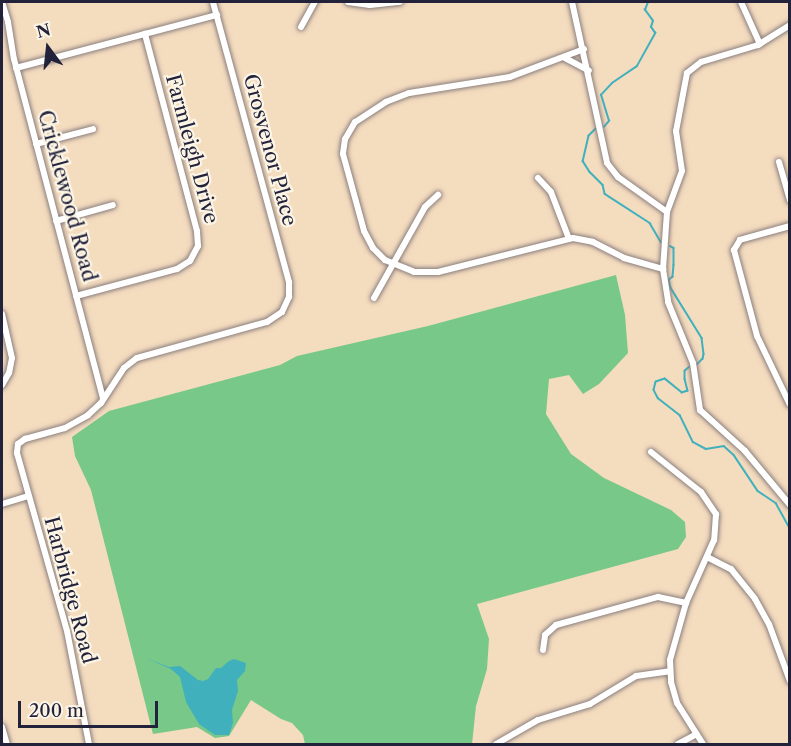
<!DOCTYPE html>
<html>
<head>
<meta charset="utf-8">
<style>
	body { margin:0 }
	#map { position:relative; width:791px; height:746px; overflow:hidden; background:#f4dcbf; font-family:"Libre Caslon Text",serif }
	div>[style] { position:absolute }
	.green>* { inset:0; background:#78c889 }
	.water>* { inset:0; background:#41b0bd }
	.stream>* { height:1.5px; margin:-0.75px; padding:0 0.75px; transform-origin:0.75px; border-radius:0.75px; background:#41b0bd }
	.roads { filter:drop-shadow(0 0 2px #8b7f7d) drop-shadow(0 0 2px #8b7f7d) }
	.minor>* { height:6px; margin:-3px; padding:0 3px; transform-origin:3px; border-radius:3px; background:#fff }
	span { translate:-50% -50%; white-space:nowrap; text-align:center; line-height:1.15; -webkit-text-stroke:4.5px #fcf5e5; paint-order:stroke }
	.street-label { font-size:20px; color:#22223b }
	.frame { position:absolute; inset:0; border:3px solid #22223b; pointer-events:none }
	.north { position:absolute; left:18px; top:18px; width:60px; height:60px; -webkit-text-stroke:4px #fcf5e5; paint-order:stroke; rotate:345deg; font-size:16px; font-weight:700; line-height:24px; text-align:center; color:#22223b }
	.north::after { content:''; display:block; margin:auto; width:21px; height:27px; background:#22223b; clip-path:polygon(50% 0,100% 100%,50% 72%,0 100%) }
	.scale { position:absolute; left:18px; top:701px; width:140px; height:27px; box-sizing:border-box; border:3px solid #22223b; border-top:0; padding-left:8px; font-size:18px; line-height:21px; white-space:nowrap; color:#22223b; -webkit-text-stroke:4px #fcf5e5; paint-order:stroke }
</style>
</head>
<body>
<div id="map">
	<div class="green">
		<i style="clip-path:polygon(616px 275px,625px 315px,628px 353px,599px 384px,583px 394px,569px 375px,549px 379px,546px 414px,571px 454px,604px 478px,671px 510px,685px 522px,686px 537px,678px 549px,477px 604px,489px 639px,487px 669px,476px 706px,472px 744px,305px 744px,303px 735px,292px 723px,281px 719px,251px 700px,229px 736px,215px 738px,197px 727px,153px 734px,91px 490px,75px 456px,72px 437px,109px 411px,280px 365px,297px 356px,428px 326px)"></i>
	</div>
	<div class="water">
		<i style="clip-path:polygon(146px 658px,169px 667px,180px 666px,198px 680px,203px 681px,208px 679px,216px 668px,221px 668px,229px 661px,234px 659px,246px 663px,245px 671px,237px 680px,238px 691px,232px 710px,233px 723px,229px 735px,215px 735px,199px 724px,186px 702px,180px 677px,171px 669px)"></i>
	</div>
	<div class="stream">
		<i style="left:604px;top:127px;width:8px;rotate:-50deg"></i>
		<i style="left:609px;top:121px;width:27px;rotate:-107deg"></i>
		<i style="left:601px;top:95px;width:16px;rotate:-47deg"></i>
		<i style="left:612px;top:83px;width:30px;rotate:-34deg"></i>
		<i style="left:637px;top:66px;width:38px;rotate:-61deg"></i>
		<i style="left:655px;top:33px;width:7px;rotate:-124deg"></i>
		<i style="left:651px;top:27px;width:6px;rotate:-72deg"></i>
		<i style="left:653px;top:21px;width:14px;rotate:-126deg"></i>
		<i style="left:645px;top:10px;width:9px;rotate:-69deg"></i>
		<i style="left:596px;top:129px;width:10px;rotate:135deg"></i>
		<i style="left:589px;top:136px;width:26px;rotate:103deg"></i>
		<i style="left:583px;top:161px;width:13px;rotate:58deg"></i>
		<i style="left:590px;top:172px;width:18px;rotate:45deg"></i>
		<i style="left:603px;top:185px;width:9px;rotate:77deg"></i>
		<i style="left:605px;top:194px;width:54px;rotate:32.8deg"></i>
		<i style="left:650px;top:223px;width:22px;rotate:60deg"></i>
		<i style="left:670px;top:246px;width:4px;rotate:27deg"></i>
		<i style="left:674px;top:248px;width:17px;rotate:90deg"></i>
		<i style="left:674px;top:265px;width:12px;rotate:95deg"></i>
		<i style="left:673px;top:277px;width:5px;rotate:143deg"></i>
		<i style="left:669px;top:280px;width:8px;rotate:76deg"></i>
		<i style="left:671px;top:288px;width:59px;rotate:58.2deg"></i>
		<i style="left:702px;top:338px;width:16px;rotate:83deg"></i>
		<i style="left:704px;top:354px;width:5px;rotate:101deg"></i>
		<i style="left:703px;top:359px;width:8px;rotate:135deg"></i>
		<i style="left:690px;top:367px;width:6px;rotate:141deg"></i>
		<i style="left:685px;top:371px;width:8px;rotate:90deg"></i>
		<i style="left:685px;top:379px;width:12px;rotate:76deg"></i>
		<i style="left:688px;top:391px;width:6px;rotate:162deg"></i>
		<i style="left:682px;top:393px;width:22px;rotate:-141deg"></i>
		<i style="left:665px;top:379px;width:9px;rotate:162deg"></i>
		<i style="left:656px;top:382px;width:8px;rotate:104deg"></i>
		<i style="left:654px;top:390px;width:9px;rotate:63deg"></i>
		<i style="left:658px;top:398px;width:28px;rotate:38deg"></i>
		<i style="left:680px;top:415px;width:30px;rotate:64deg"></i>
		<i style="left:693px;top:442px;width:15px;rotate:28deg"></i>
		<i style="left:706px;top:449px;width:18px;rotate:-9deg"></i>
		<i style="left:724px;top:446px;width:13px;rotate:42deg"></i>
		<i style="left:734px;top:455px;width:43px;rotate:56.3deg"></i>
		<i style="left:758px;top:491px;width:22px;rotate:34deg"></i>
		<i style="left:776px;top:503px;width:29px;rotate:61deg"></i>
	</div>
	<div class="roads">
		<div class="minor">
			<i style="left:2px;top:2px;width:21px;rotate:73deg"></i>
			<i style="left:8px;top:22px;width:37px;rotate:81deg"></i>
			<i style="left:14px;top:59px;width:351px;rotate:75.3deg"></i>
			<i style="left:348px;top:2px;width:22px;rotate:8deg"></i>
			<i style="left:370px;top:5px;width:30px;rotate:-6deg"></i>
			<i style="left:572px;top:2px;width:165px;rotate:77.7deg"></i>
			<i style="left:607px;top:163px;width:18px;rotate:52deg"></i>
			<i style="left:618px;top:177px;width:60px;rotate:35.5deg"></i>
			<i style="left:741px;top:2px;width:46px;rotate:65.7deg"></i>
			<i style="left:790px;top:25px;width:38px;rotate:148deg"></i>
			<i style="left:758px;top:45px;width:59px;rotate:163.4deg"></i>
			<i style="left:701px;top:62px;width:18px;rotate:142deg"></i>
			<i style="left:687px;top:73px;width:59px;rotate:100.7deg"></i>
			<i style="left:676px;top:131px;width:40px;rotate:81.5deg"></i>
			<i style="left:682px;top:171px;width:44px;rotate:110.1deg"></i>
			<i style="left:667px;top:212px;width:57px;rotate:94deg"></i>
			<i style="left:663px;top:269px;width:33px;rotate:81deg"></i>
			<i style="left:668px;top:302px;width:66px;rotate:67.7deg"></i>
			<i style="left:693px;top:363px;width:48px;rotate:81.5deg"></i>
			<i style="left:700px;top:410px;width:61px;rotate:42.3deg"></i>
			<i style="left:745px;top:451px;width:70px;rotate:50.2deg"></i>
			<i style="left:301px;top:27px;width:29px;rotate:-61deg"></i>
			<i style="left:584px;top:49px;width:79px;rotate:159.3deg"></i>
			<i style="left:510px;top:77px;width:102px;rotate:171deg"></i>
			<i style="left:409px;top:93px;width:25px;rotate:159deg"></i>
			<i style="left:386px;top:102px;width:37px;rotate:147deg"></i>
			<i style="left:355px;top:122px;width:20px;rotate:120deg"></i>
			<i style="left:345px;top:139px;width:15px;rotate:98deg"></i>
			<i style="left:343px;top:154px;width:80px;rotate:74.7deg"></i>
			<i style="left:364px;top:231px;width:19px;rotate:62deg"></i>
			<i style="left:373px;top:248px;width:17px;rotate:45deg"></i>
			<i style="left:385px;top:260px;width:31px;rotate:22deg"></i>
			<i style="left:414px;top:272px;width:24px"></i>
			<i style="left:438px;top:272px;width:139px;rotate:-14.1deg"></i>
			<i style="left:573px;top:238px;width:20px;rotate:11deg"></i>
			<i style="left:593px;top:242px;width:35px;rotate:27deg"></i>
			<i style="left:624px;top:258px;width:41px;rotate:15.8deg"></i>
			<i style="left:565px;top:58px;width:27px;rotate:28deg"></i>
			<i style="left:16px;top:68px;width:208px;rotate:-14.8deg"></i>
			<i style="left:36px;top:144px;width:59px;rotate:-14.7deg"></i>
			<i style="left:779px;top:162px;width:40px;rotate:74deg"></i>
			<i style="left:538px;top:178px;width:19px;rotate:47deg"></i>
			<i style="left:551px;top:192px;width:50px;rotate:69deg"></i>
			<i style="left:56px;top:221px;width:59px;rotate:-15.7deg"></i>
			<i style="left:790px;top:226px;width:52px;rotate:164.4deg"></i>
			<i style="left:740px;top:240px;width:12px;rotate:121deg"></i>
			<i style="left:734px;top:250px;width:89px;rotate:75deg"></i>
			<i style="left:757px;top:336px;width:76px;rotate:64.4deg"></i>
			<i style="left:76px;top:296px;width:105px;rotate:-15deg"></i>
			<i style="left:177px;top:269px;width:15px;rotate:-32deg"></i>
			<i style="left:190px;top:261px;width:17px;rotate:-62deg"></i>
			<i style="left:198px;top:246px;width:15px;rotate:-94deg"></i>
			<i style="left:197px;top:231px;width:204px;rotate:-104.8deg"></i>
			<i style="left:374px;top:298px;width:104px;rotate:-60.7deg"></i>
			<i style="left:425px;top:207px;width:18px;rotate:-43deg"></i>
			<i style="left:2px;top:314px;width:45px;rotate:77.2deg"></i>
			<i style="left:12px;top:358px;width:15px;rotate:101deg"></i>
			<i style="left:9px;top:373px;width:14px;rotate:120deg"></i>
			<i style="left:651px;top:452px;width:64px;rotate:38.7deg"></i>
			<i style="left:701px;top:492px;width:27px;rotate:56deg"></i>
			<i style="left:716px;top:514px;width:26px;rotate:94deg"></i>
			<i style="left:714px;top:540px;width:69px;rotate:114deg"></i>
			<i style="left:686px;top:603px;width:59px;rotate:105.7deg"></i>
			<i style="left:670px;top:660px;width:22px;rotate:87deg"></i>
			<i style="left:671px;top:682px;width:22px;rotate:74deg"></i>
			<i style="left:677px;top:703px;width:49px;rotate:57.6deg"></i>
			<i style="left:2px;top:504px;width:27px;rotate:-17deg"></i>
			<i style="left:707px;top:557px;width:27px;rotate:27deg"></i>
			<i style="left:731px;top:569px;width:38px;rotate:51deg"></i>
			<i style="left:755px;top:599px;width:29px;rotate:61deg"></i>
			<i style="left:769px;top:624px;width:61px;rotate:69.8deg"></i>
			<i style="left:543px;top:650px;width:15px;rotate:-82deg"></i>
			<i style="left:545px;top:635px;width:15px;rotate:-42deg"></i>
			<i style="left:556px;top:625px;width:106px;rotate:-15.4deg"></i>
			<i style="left:658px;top:597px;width:29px;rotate:12deg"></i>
			<i style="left:2px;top:727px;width:18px;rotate:74deg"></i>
			<i style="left:89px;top:744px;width:115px;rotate:-101deg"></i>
			<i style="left:67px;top:631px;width:185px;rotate:-105.7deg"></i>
			<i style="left:17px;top:453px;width:9px;rotate:-84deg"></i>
			<i style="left:18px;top:444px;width:9px;rotate:-36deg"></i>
			<i style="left:25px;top:439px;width:41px;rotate:-15.4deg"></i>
			<i style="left:65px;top:428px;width:26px;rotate:-29deg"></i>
			<i style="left:88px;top:415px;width:18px;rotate:-43deg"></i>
			<i style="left:101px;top:403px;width:42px;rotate:-56.7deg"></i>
			<i style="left:124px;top:368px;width:16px;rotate:-38deg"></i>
			<i style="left:137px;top:358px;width:135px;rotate:-15.5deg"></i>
			<i style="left:267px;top:322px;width:18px;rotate:-34deg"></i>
			<i style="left:282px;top:312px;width:17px;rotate:-65deg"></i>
			<i style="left:289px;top:297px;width:15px;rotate:-90deg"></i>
			<i style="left:289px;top:282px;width:290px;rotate:-105.2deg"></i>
			<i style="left:496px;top:744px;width:48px;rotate:-29.7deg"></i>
			<i style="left:538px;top:720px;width:54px;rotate:-17.1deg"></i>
			<i style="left:590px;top:704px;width:54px;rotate:-31.3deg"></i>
			<i style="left:636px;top:676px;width:34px;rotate:-8deg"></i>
			<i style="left:678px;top:744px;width:21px;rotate:-28deg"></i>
		</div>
	</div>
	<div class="street-label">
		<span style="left:192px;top:149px;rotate:75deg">Farmleigh Drive</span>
		<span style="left:270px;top:150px;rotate:75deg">Grosvenor Place</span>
		<span style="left:67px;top:196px;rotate:75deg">Cricklewood Road</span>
		<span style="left:70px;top:590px;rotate:75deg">Harbridge Road</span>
	</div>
	<div class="frame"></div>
	<div class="north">N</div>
	<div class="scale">200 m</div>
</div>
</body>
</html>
